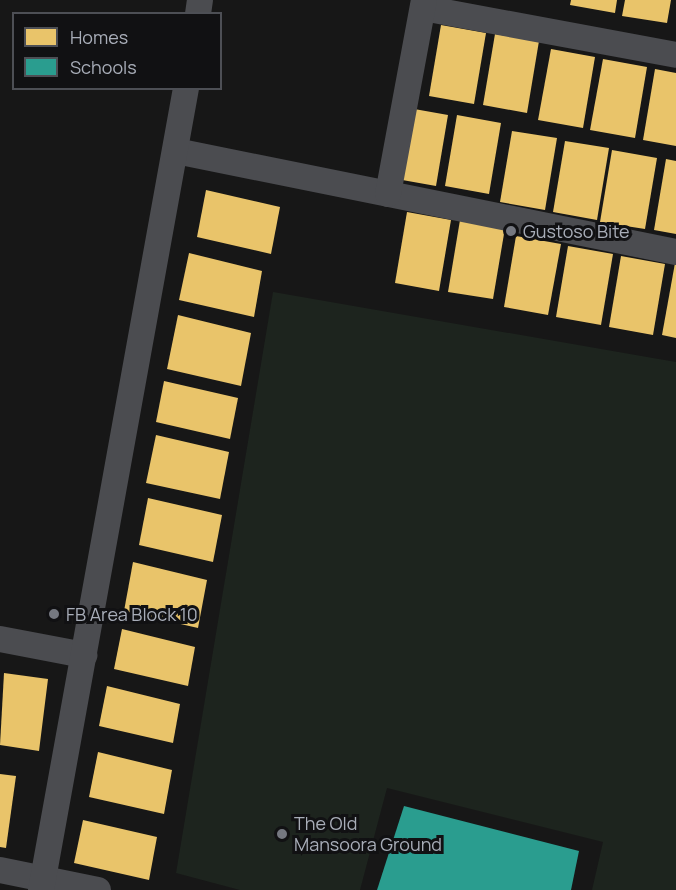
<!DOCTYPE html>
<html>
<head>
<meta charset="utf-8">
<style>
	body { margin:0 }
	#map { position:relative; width:676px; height:890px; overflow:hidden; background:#171717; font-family:Manrope,sans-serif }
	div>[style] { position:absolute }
	.green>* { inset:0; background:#1d241e }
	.homes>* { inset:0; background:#e9c46a }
	.schools>* { inset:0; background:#2a9d8f }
	.minor>* { height:26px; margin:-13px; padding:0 13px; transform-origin:13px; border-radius:13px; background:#4b4c50 }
	.dots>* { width:16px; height:16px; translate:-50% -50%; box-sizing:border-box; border:3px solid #111113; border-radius:50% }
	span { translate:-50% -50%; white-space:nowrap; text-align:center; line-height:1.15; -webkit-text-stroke:6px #111113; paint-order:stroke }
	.poi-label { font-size:18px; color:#a8adb8 }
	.left { translate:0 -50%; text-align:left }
	.legend { position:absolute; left:12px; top:12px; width:210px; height:78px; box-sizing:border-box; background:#111113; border:2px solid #4d4f55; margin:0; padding:8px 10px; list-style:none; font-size:18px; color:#a8adb8 }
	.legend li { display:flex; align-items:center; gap:12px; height:30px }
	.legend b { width:30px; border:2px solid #4d4f55 }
</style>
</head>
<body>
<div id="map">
	<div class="green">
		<i style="clip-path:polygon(273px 292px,676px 362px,676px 890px,592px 890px,603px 842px,387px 788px,360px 890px,240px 890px,176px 873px)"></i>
	</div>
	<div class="homes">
		<i style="clip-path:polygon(571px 0,617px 0,615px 13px,570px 5px)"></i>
		<i style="clip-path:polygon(625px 0,671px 0,667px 23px,622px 16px)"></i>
		<i style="clip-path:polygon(441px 25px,486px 33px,474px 104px,429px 96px)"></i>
		<i style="clip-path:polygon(495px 34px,539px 41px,527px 113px,483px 105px)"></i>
		<i style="clip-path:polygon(551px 49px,595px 57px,583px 128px,538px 120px)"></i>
		<i style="clip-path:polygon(603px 59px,647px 67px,635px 138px,590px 130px)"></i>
		<i style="clip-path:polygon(655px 69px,676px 73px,676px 146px,643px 140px)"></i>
		<i style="clip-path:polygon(403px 107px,448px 115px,436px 186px,391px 178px)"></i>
		<i style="clip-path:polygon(457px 115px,501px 123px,489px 194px,445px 186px)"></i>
		<i style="clip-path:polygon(512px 131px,557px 138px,545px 210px,500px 202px)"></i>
		<i style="clip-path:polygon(565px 141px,609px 148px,597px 220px,553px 212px)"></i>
		<i style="clip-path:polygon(612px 150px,657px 158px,645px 229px,600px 222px)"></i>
		<i style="clip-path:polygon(666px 159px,676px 161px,676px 234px,654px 230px)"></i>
		<i style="clip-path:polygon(206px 190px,280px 207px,271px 254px,197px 237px)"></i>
		<i style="clip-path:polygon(407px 212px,451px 220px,439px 291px,395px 283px)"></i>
		<i style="clip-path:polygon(460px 220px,505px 228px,493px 299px,448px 292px)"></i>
		<i style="clip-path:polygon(516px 236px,561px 244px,548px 315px,504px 307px)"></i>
		<i style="clip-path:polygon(568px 246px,613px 254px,601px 325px,556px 317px)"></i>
		<i style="clip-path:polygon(189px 253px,262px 271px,254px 317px,179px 300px)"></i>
		<i style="clip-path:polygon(621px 256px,665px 264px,653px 335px,609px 327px)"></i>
		<i style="clip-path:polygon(675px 263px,676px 263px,676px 338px,662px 335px)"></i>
		<i style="clip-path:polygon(178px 315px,251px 333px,241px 386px,167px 369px)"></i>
		<i style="clip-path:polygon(164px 381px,238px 398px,230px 439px,156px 422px)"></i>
		<i style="clip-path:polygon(156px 435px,229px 452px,220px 499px,146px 483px)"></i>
		<i style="clip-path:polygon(148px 498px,222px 515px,213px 562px,139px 545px)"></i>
		<i style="clip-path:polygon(133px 562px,207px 580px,198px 628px,124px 611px)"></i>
		<i style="clip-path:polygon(122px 629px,195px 647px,188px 686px,114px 669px)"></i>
		<i style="clip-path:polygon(4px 673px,48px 679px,39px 751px,0 745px)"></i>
		<i style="clip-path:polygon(107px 686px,180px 704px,173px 743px,99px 726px)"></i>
		<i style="clip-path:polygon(98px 752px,172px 770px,164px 814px,89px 797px)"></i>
		<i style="clip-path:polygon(0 774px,16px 776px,6px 848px,0 847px)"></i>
		<i style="clip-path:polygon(83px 820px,157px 837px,149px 880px,74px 863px)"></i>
	</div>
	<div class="schools">
		<i style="clip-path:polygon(404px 806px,579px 851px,571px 890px,377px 890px)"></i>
	</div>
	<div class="minor">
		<i style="left:423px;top:8px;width:257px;rotate:10.5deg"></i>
		<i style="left:198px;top:14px;width:14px;rotate:-82deg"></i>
		<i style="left:176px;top:151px;width:510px;rotate:11.42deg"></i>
		<i style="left:388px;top:194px;width:197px;rotate:-79.5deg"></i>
		<i style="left:0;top:639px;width:86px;rotate:10.8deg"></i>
		<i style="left:0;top:870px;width:100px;rotate:11.5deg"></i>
		<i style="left:41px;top:890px;width:815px;rotate:-79.75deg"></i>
	</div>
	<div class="dots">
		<i style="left:511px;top:231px;background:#757880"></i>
		<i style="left:54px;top:614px;background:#757880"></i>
		<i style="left:282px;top:834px;background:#757880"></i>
	</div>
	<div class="poi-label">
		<span class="left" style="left:523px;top:231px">Gustoso Bite</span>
		<span class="left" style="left:66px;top:614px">FB Area Block 10</span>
		<span class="left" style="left:294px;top:834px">The Old<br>Mansoora Ground</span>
	</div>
	<ul class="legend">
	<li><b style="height:16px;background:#e9c46a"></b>Homes</li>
	<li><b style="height:16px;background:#2a9d8f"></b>Schools</li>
	</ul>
</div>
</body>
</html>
